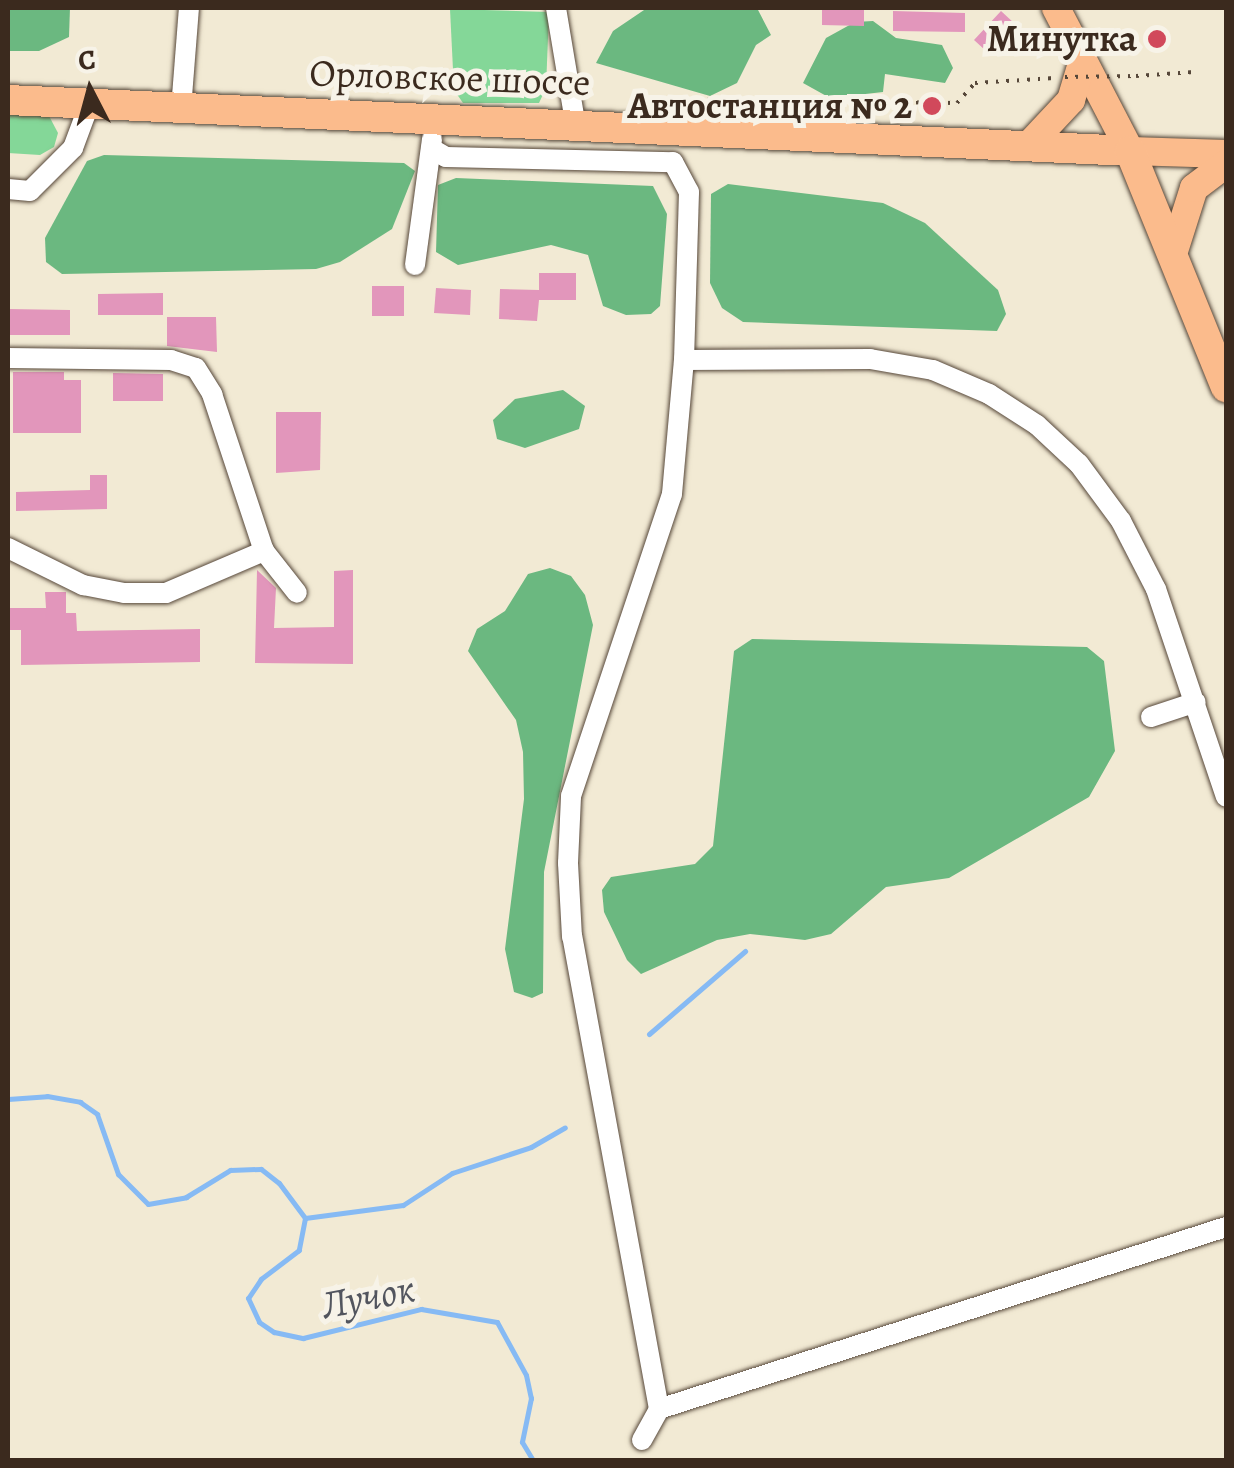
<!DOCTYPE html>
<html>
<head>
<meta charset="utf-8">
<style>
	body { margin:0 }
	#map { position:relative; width:1234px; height:1468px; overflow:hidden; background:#f2ead4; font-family:Alegreya,serif }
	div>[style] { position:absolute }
	.green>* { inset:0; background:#84d798 }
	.forest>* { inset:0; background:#6bb880 }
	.stream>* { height:5px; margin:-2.5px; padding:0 2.5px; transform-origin:2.5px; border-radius:2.5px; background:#86baf4 }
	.building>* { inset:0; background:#e296bb }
	.path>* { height:4px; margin-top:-2px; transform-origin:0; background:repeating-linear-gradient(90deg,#564739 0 2.5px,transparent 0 10.5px) }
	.roads { filter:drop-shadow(0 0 2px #564739) drop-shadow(0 0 2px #564739) }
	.minor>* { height:20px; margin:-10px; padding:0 10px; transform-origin:10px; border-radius:10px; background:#fff }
	.major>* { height:28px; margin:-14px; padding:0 14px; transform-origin:14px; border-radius:14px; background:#fbbb8c }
	.highway>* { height:30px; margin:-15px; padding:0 15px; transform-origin:15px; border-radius:15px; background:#fbbb8c }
	.path-bridge>* { height:4px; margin-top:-2px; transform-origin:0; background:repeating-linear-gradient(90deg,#564739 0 2.5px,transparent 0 10.5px) }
	.dots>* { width:28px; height:28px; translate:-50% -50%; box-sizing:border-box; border:5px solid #f7f3e8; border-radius:50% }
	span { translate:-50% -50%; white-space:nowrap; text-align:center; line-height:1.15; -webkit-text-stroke:10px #f7f3e8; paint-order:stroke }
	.poi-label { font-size:38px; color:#3b2a1e; font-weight:700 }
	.right { translate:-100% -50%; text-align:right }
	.street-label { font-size:38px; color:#3b2a1e }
	.water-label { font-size:40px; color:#52555e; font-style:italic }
	.frame { position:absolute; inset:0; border:10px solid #3b2a1e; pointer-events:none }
	.north { position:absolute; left:40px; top:40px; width:100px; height:100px; -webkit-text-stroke:8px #f7f3e8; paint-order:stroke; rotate:354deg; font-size:28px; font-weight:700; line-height:40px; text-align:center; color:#3b2a1e }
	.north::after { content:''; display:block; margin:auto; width:35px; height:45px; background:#3b2a1e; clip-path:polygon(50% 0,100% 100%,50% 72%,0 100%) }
</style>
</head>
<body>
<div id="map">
	<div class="green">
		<i style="clip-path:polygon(450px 9px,549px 12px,546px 88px,539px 103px,463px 103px,454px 90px)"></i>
		<i style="clip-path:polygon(8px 113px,48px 114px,58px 133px,54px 147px,40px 155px,8px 153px)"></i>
	</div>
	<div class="forest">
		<i style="clip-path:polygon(8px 8px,70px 8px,69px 37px,39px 51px,8px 51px)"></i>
		<i style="clip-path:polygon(647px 8px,757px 8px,771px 35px,756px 45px,737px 83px,710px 96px,596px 63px,613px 31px)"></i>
		<i style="clip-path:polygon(873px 21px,896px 38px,942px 45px,953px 68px,945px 83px,885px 74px,883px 92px,830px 98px,803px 83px,826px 38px,855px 22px)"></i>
		<i style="clip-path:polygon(104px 155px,404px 163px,415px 171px,392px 229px,340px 262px,316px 269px,62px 274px,46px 262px,45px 238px,87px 161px)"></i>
		<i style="clip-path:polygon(456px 178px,653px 186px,667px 214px,660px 306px,651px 314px,626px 315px,603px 306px,588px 255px,551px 245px,458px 265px,436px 252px,438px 185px)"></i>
		<i style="clip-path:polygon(728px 184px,883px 203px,925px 223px,998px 290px,1006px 314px,997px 331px,743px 322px,722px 308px,710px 283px,711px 194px)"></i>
		<i style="clip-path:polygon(563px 390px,585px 406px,579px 429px,525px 448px,497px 439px,493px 420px,515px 399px)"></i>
		<i style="clip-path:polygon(550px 568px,571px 576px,585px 595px,593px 625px,544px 872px,543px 993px,532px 998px,514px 992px,505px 949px,524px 799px,523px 752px,516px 720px,468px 651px,477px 629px,505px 611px,528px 574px)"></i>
		<i style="clip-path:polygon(752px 639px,1087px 647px,1104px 661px,1115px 751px,1089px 797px,949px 878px,886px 887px,831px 934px,805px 940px,750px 934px,717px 940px,641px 974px,627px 960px,604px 912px,602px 890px,611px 877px,695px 864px,713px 846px,734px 651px)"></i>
	</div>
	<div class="stream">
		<i style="left:649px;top:1034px;width:127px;rotate:-40.8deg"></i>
		<i style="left:8px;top:1099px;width:39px;rotate:-4deg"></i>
		<i style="left:47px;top:1096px;width:34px;rotate:10deg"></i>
		<i style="left:80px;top:1102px;width:21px;rotate:35deg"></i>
		<i style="left:97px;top:1114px;width:64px;rotate:70.7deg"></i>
		<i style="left:118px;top:1174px;width:42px;rotate:45deg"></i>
		<i style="left:148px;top:1204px;width:39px;rotate:-10deg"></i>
		<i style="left:186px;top:1197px;width:52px;rotate:-31.5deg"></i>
		<i style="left:230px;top:1170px;width:31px;rotate:-2deg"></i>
		<i style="left:261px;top:1169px;width:23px;rotate:38deg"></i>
		<i style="left:279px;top:1183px;width:44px;rotate:53.4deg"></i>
		<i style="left:305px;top:1218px;width:33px;rotate:101deg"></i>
		<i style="left:299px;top:1250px;width:48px;rotate:142.7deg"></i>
		<i style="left:261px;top:1279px;width:23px;rotate:124deg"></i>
		<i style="left:248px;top:1298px;width:26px;rotate:65deg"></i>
		<i style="left:259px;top:1322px;width:18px;rotate:34deg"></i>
		<i style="left:274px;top:1332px;width:30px;rotate:12deg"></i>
		<i style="left:303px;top:1338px;width:122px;rotate:-13.8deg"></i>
		<i style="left:421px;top:1309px;width:77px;rotate:9.7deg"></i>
		<i style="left:497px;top:1322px;width:60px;rotate:61.3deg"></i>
		<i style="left:526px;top:1375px;width:24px;rotate:78deg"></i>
		<i style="left:531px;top:1398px;width:45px;rotate:101.6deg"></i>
		<i style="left:522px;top:1442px;width:21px;rotate:59deg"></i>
		<i style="left:305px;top:1218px;width:99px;rotate:-7.6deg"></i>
		<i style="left:403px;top:1205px;width:59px;rotate:-33.1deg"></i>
		<i style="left:452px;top:1173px;width:83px;rotate:-18.2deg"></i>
		<i style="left:531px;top:1147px;width:39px;rotate:-30deg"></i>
	</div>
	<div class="building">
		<i style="clip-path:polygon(822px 8px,864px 8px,864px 26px,822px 25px)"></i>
		<i style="clip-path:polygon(893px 11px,965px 13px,965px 32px,893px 31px)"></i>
		<i style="clip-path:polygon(1001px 11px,1028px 36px,1009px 56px,993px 41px,985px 50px,974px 40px)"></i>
		<i style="clip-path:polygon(539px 273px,576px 273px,576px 300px,539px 300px,537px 321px,499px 319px,500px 289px,539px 290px)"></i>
		<i style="clip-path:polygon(372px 286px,404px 286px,404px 316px,372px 316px)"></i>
		<i style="clip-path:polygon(436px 288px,471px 290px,470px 315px,434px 313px)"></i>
		<i style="clip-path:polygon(163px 293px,163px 315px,98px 315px,98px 294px)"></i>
		<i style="clip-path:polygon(8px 309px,70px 310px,70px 335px,8px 335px)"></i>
		<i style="clip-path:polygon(167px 317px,216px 317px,217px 352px,167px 346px)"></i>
		<i style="clip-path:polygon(13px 372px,64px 372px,64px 380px,81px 380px,81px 433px,13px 433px)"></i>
		<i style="clip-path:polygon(113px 373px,163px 374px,163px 401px,113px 401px)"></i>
		<i style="clip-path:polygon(276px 412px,321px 412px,320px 470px,276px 473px)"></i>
		<i style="clip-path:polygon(90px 475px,107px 475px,107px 509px,16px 511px,16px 492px,90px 490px)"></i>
		<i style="clip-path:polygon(257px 570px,276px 588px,274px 628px,334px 627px,334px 571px,353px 570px,353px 664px,255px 663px)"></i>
		<i style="clip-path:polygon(45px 592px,66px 592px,66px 613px,76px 613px,77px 631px,200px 629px,200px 662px,21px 665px,21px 630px,10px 630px,10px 608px,46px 608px)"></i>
	</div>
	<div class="path">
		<i style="left:1136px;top:76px;width:58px;rotate:-3.9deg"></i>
		<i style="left:633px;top:99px;width:324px;rotate:0.7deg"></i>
		<i style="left:957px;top:103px;width:27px;rotate:-48deg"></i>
		<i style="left:975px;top:83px;width:79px;rotate:-3.6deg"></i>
	</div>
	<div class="roads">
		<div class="minor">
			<i style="left:556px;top:8px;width:116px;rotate:80.5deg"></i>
			<i style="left:181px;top:109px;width:101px;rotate:-85.5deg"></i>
			<i style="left:432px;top:149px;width:16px;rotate:30deg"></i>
			<i style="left:446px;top:157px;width:227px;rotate:1.3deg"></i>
			<i style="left:673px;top:162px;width:34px;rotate:62deg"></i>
			<i style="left:689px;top:192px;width:168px;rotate:91.7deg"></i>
			<i style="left:684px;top:360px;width:186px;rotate:-0.3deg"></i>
			<i style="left:870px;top:359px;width:64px;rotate:9.9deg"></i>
			<i style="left:933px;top:370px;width:61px;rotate:23.2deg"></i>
			<i style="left:989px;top:394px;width:57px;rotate:32.9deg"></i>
			<i style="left:1037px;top:425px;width:57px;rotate:42.9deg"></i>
			<i style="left:1079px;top:464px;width:71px;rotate:53.6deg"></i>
			<i style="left:1121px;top:521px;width:76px;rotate:62.8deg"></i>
			<i style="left:1156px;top:589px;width:219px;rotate:71.4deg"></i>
			<i style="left:8px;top:189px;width:22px;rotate:5deg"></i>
			<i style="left:30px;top:191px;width:61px;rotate:-45deg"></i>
			<i style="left:73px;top:148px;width:46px;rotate:-69.6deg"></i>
			<i style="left:415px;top:265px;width:127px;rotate:-82.3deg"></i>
			<i style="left:8px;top:358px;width:163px;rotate:0.7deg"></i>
			<i style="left:171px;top:360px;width:26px;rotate:18deg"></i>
			<i style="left:196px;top:368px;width:31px;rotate:58deg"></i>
			<i style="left:212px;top:394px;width:165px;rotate:71.7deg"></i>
			<i style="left:264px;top:551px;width:53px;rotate:51.8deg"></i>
			<i style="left:8px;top:548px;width:84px;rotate:26.3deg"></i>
			<i style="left:83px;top:585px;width:42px;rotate:11deg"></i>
			<i style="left:124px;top:593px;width:42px"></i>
			<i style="left:166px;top:593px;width:107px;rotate:-23.2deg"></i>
			<i style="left:1151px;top:717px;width:47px;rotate:-18.4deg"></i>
			<i style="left:659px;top:1409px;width:595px;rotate:-17.8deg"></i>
			<i style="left:642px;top:1440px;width:35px;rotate:-61deg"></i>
			<i style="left:659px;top:1409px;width:480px;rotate:-100.4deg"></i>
			<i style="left:572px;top:937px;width:74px;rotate:-93.1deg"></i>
			<i style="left:568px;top:863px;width:67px;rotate:-87.4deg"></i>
			<i style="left:571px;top:796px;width:318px;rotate:-71.5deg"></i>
			<i style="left:672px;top:494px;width:135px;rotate:-84.9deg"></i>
		</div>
		<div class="major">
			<i style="left:1056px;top:8px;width:161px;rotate:62.6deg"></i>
			<i style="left:1130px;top:151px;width:96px;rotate:1.8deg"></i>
			<i style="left:1028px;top:146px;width:63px;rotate:-46.9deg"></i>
			<i style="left:1071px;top:100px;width:42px;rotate:-73.3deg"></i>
			<i style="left:1174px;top:251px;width:66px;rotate:-72.4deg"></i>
			<i style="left:1194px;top:188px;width:40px;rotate:-37deg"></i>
		</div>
		<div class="highway">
			<i style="left:8px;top:100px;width:1123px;rotate:2.6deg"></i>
			<i style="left:1130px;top:151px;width:255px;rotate:67.9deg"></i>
		</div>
	</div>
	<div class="path-bridge">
		<i style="left:1065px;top:77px;width:71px;rotate:-0.8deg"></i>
	</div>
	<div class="dots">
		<i style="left:1157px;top:39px;background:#d1495b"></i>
		<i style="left:932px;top:106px;background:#d1495b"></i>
	</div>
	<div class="poi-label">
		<span class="right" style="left:1137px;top:39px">Минутка</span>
		<span class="right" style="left:912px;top:106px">Автостанция № 2</span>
	</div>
	<div class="street-label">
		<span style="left:450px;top:78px;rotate:2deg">Орловское шоссе</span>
	</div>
	<div class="water-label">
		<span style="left:368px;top:1297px;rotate:-11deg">Лучок</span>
	</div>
	<div class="frame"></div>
	<div class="north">С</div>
</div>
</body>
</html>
